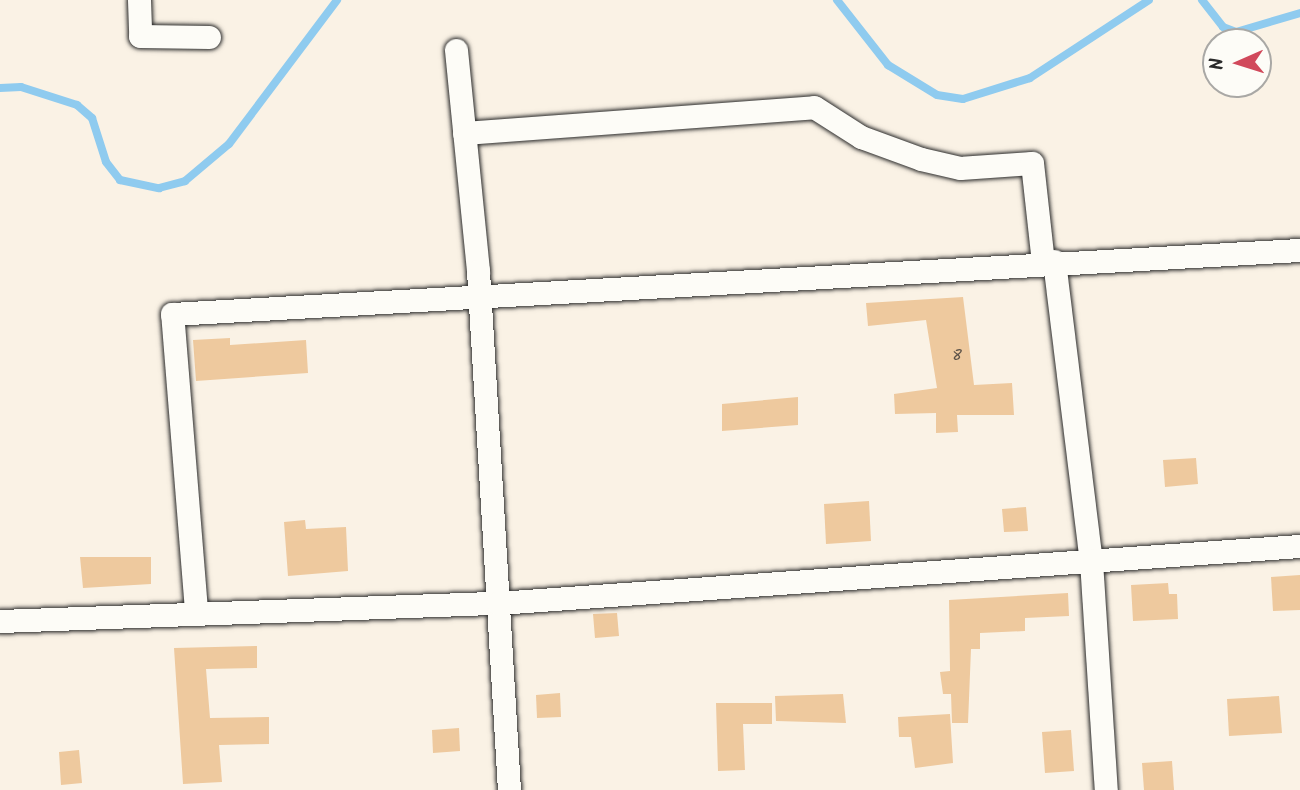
<!DOCTYPE html>
<html>
<head>
<meta charset="utf-8">
<style>
	body { margin:0 }
	#map { position:relative; width:1300px; height:790px; overflow:hidden; background:#faf2e5; font-family:Kalam,sans-serif }
	div>[style] { position:absolute }
	.stream>* { height:8px; margin:-4px; padding:0 4px; transform-origin:4px; border-radius:4px; background:#8fcbef }
	.building>* { inset:0; background:#eec99e }
	.roads { filter:drop-shadow(0 0 2px #2b2b2b) drop-shadow(0 0 2px #2b2b2b) }
	.minor>* { height:23px; margin:-11.5px; padding:0 11.5px; transform-origin:11.5px; border-radius:11.5px; background:#fdfcf7 }
	span { translate:-50% -50%; white-space:nowrap; text-align:center; line-height:1.15; -webkit-text-stroke:5px #fdfcf7; paint-order:stroke }
	.number-label { font-size:16px; color:#5c5248 }
	.number-label span { -webkit-text-stroke-width:0 }
	.north { position:absolute; left:1202px; top:28px; width:70px; height:70px; box-sizing:border-box; background:#fdfcf7; border:2px solid #a9a8a5; border-radius:50%; rotate:267deg; font-size:19px; font-weight:700; line-height:28px; text-align:center; color:#2b2b2b }
	.north::after { content:''; display:block; margin:auto; width:24px; height:32px; background:#d1495b; clip-path:polygon(50% 0,100% 100%,50% 72%,0 100%) }
</style>
</head>
<body>
<div id="map">
	<div class="stream">
		<i style="left:837px;top:0;width:83px;rotate:51.9deg"></i>
		<i style="left:888px;top:65px;width:57px;rotate:31.5deg"></i>
		<i style="left:937px;top:95px;width:26px;rotate:9deg"></i>
		<i style="left:963px;top:99px;width:70px;rotate:-17.4deg"></i>
		<i style="left:1030px;top:78px;width:142px;rotate:-33.2deg"></i>
		<i style="left:1202px;top:0;width:34px;rotate:52deg"></i>
		<i style="left:1223px;top:27px;width:14px;rotate:21deg"></i>
		<i style="left:1236px;top:32px;width:67px;rotate:-16.5deg"></i>
		<i style="left:0;top:88px;width:21px;rotate:-3deg"></i>
		<i style="left:21px;top:87px;width:59px;rotate:17.8deg"></i>
		<i style="left:77px;top:105px;width:20px;rotate:41deg"></i>
		<i style="left:92px;top:118px;width:46px;rotate:72.3deg"></i>
		<i style="left:106px;top:162px;width:23px;rotate:52deg"></i>
		<i style="left:120px;top:180px;width:40px;rotate:12deg"></i>
		<i style="left:159px;top:188px;width:27px;rotate:-15deg"></i>
		<i style="left:185px;top:181px;width:57px;rotate:-40.1deg"></i>
		<i style="left:229px;top:144px;width:180px;rotate:-53.1deg"></i>
	</div>
	<div class="building">
		<i style="clip-path:polygon(963px 297px,974px 385px,1012px 383px,1014px 415px,957px 415px,958px 432px,936px 433px,936px 413px,895px 414px,894px 394px,937px 388px,926px 320px,868px 326px,866px 303px)"></i>
		<i style="clip-path:polygon(230px 338px,230px 345px,306px 340px,308px 373px,196px 381px,193px 340px)"></i>
		<i style="clip-path:polygon(798px 397px,798px 425px,722px 431px,722px 404px)"></i>
		<i style="clip-path:polygon(1196px 458px,1198px 484px,1165px 487px,1163px 460px)"></i>
		<i style="clip-path:polygon(869px 501px,871px 541px,826px 544px,824px 504px)"></i>
		<i style="clip-path:polygon(1026px 507px,1028px 531px,1004px 532px,1002px 509px)"></i>
		<i style="clip-path:polygon(305px 520px,306px 529px,346px 527px,348px 571px,288px 576px,284px 522px)"></i>
		<i style="clip-path:polygon(80px 557px,151px 557px,151px 584px,83px 588px)"></i>
		<i style="clip-path:polygon(1300px 575px,1300px 610px,1273px 611px,1271px 577px)"></i>
		<i style="clip-path:polygon(1168px 583px,1169px 594px,1177px 594px,1178px 619px,1133px 621px,1131px 585px)"></i>
		<i style="clip-path:polygon(1068px 593px,1069px 616px,1025px 618px,1025px 631px,980px 633px,980px 649px,971px 649px,968px 723px,952px 723px,951px 694px,943px 694px,940px 672px,950px 671px,949px 600px)"></i>
		<i style="clip-path:polygon(617px 613px,619px 636px,595px 638px,593px 614px)"></i>
		<i style="clip-path:polygon(257px 646px,257px 668px,206px 669px,210px 718px,269px 717px,269px 744px,219px 745px,222px 782px,183px 784px,174px 648px)"></i>
		<i style="clip-path:polygon(560px 693px,561px 717px,537px 718px,536px 695px)"></i>
		<i style="clip-path:polygon(843px 694px,846px 723px,776px 721px,775px 696px)"></i>
		<i style="clip-path:polygon(1279px 696px,1282px 733px,1229px 736px,1227px 699px)"></i>
		<i style="clip-path:polygon(716px 703px,772px 703px,772px 724px,743px 724px,745px 770px,718px 771px)"></i>
		<i style="clip-path:polygon(950px 714px,953px 763px,915px 768px,911px 737px,899px 737px,898px 717px)"></i>
		<i style="clip-path:polygon(459px 728px,460px 751px,433px 753px,432px 730px)"></i>
		<i style="clip-path:polygon(1071px 730px,1074px 771px,1045px 773px,1042px 732px)"></i>
		<i style="clip-path:polygon(79px 750px,82px 783px,61px 785px,59px 752px)"></i>
		<i style="clip-path:polygon(1172px 761px,1174px 790px,1144px 790px,1142px 763px)"></i>
	</div>
	<div class="roads">
		<div class="minor">
			<i style="left:139px;top:0;width:36px;rotate:88deg"></i>
			<i style="left:140px;top:36px;width:69px;rotate:0.8deg"></i>
			<i style="left:456px;top:50px;width:222px;rotate:84.3deg"></i>
			<i style="left:478px;top:271px;width:520px;rotate:86.58deg"></i>
			<i style="left:464px;top:133px;width:351px;rotate:-4.2deg"></i>
			<i style="left:814px;top:107px;width:56px;rotate:32.6deg"></i>
			<i style="left:861px;top:137px;width:64px;rotate:20.1deg"></i>
			<i style="left:921px;top:159px;width:40px;rotate:13deg"></i>
			<i style="left:960px;top:168px;width:72px;rotate:-4deg"></i>
			<i style="left:1032px;top:163px;width:100px;rotate:83.7deg"></i>
			<i style="left:1054px;top:261px;width:302px;rotate:83deg"></i>
			<i style="left:1091px;top:561px;width:229px;rotate:86.3deg"></i>
			<i style="left:196px;top:610px;width:297px;rotate:-94.6deg"></i>
			<i style="left:172px;top:314px;width:1130px;rotate:-3.25deg"></i>
			<i style="left:0;top:621px;width:498px;rotate:-2.1deg"></i>
			<i style="left:498px;top:603px;width:804px;rotate:-4.07deg"></i>
		</div>
	</div>
	<div class="number-label">
		<span style="left:957px;top:356px">8</span>
	</div>
	<div class="north">N</div>
</div>
</body>
</html>
